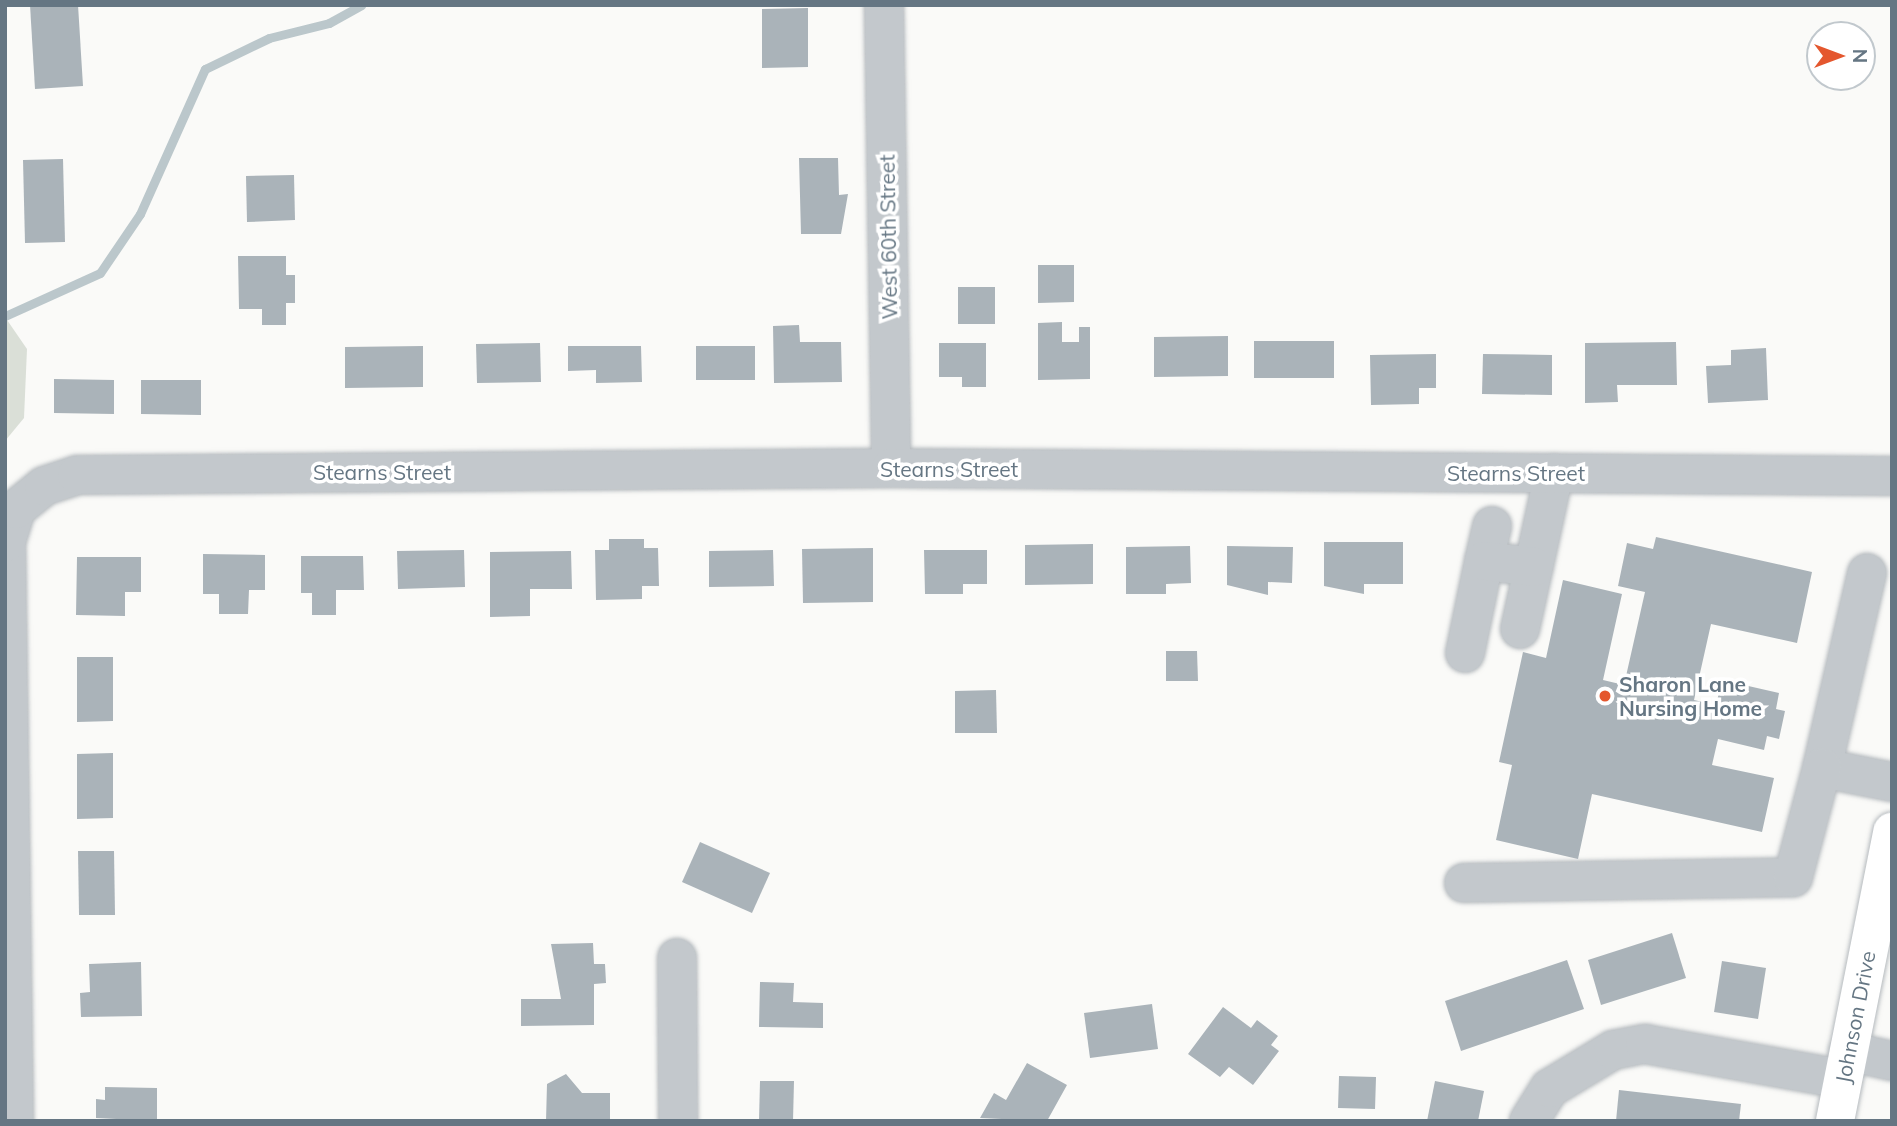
<!DOCTYPE html>
<html>
<head>
<meta charset="utf-8">
<style>
	body { margin:0 }
	#map { position:relative; width:1897px; height:1126px; overflow:hidden; background:#fafaf8; font-family:Mulish,sans-serif }
	div>[style] { position:absolute }
	.green>* { inset:0; background:#dadfd7 }
	.stream>* { height:9px; margin:-4.5px; padding:0 4.5px; transform-origin:4.5px; border-radius:4.5px; background:#bbc7cb }
	.building>* { inset:0; background:#aab3b9 }
	.roads { filter:drop-shadow(0 0 2px #b5babe) drop-shadow(0 0 2px #b5babe) }
	.minor>* { height:38px; margin:-19px; padding:0 19px; transform-origin:19px; border-radius:19px; background:#c3c8cc }
	.major>* { height:38px; margin:-19px; padding:0 19px; transform-origin:19px; border-radius:19px; background:#fff }
	.dots>* { width:19px; height:19px; translate:-50% -50%; box-sizing:border-box; border:4px solid #fff; border-radius:50% }
	span { translate:-50% -50%; white-space:nowrap; text-align:center; line-height:1.15; -webkit-text-stroke:7px #fff; paint-order:stroke }
	.street-label { font-size:21px; color:#657683 }
	.poi-label { font-size:21px; color:#657683; font-weight:700 }
	.left { translate:0 -50%; text-align:left }
	.frame { position:absolute; inset:0; border:7px solid #657683; pointer-events:none }
	.north { position:absolute; left:1806px; top:21px; width:70px; height:70px; box-sizing:border-box; background:#fff; border:2px solid #c1c8cd; border-radius:50%; rotate:90deg; font-size:19px; font-weight:700; line-height:28px; text-align:center; color:#657683 }
	.north::after { content:''; display:block; margin:auto; width:24px; height:32px; background:#e4572e; clip-path:polygon(50% 0,100% 100%,50% 72%,0 100%) }
</style>
</head>
<body>
<div id="map">
	<div class="green">
		<i style="clip-path:polygon(5px 317px,27px 349px,24px 418px,5px 441px)"></i>
	</div>
	<div class="stream">
		<i style="left:5px;top:316px;width:104px;rotate:-24.4deg"></i>
		<i style="left:100px;top:273px;width:71px;rotate:-55.9deg"></i>
		<i style="left:140px;top:214px;width:159px;rotate:-65.9deg"></i>
		<i style="left:205px;top:69px;width:71px;rotate:-25.8deg"></i>
		<i style="left:269px;top:38px;width:62px;rotate:-14deg"></i>
		<i style="left:329px;top:23px;width:37px;rotate:-29deg"></i>
	</div>
	<div class="building">
		<i style="clip-path:polygon(30px 5px,78px 5px,83px 86px,35px 89px)"></i>
		<i style="clip-path:polygon(808px 8px,808px 67px,762px 68px,762px 9px)"></i>
		<i style="clip-path:polygon(799px 158px,838px 158px,839px 195px,848px 194px,841px 234px,801px 234px)"></i>
		<i style="clip-path:polygon(63px 159px,65px 242px,25px 243px,23px 160px)"></i>
		<i style="clip-path:polygon(294px 175px,295px 220px,247px 222px,246px 176px)"></i>
		<i style="clip-path:polygon(238px 256px,286px 256px,286px 275px,295px 275px,295px 303px,286px 303px,286px 325px,262px 325px,262px 309px,239px 309px)"></i>
		<i style="clip-path:polygon(1038px 265px,1074px 265px,1074px 302px,1038px 303px)"></i>
		<i style="clip-path:polygon(958px 287px,995px 287px,995px 324px,958px 324px)"></i>
		<i style="clip-path:polygon(1062px 322px,1062px 342px,1079px 342px,1079px 327px,1090px 327px,1090px 379px,1038px 380px,1038px 323px)"></i>
		<i style="clip-path:polygon(799px 325px,800px 342px,841px 342px,842px 382px,774px 383px,773px 326px)"></i>
		<i style="clip-path:polygon(1228px 336px,1228px 376px,1154px 377px,1154px 337px)"></i>
		<i style="clip-path:polygon(1254px 341px,1334px 341px,1334px 378px,1254px 378px)"></i>
		<i style="clip-path:polygon(1676px 342px,1677px 385px,1617px 385px,1618px 402px,1585px 403px,1585px 343px)"></i>
		<i style="clip-path:polygon(540px 343px,541px 382px,477px 383px,476px 344px)"></i>
		<i style="clip-path:polygon(939px 343px,986px 343px,986px 387px,962px 387px,962px 377px,939px 377px)"></i>
		<i style="clip-path:polygon(423px 346px,423px 387px,345px 388px,345px 347px)"></i>
		<i style="clip-path:polygon(568px 346px,641px 346px,642px 382px,596px 383px,596px 370px,568px 371px)"></i>
		<i style="clip-path:polygon(696px 346px,755px 346px,755px 380px,696px 380px)"></i>
		<i style="clip-path:polygon(1766px 348px,1768px 400px,1708px 403px,1706px 366px,1731px 365px,1731px 350px)"></i>
		<i style="clip-path:polygon(1436px 354px,1436px 388px,1419px 388px,1419px 404px,1371px 405px,1370px 355px)"></i>
		<i style="clip-path:polygon(1483px 354px,1552px 355px,1552px 395px,1482px 394px)"></i>
		<i style="clip-path:polygon(54px 379px,114px 380px,114px 414px,54px 413px)"></i>
		<i style="clip-path:polygon(141px 380px,201px 380px,201px 415px,141px 414px)"></i>
		<i style="clip-path:polygon(1656px 537px,1812px 572px,1797px 643px,1711px 624px,1694px 700px,1716px 705px,1722px 680px,1779px 693px,1776px 709px,1785px 711px,1779px 739px,1767px 736px,1764px 750px,1718px 739px,1712px 765px,1774px 778px,1762px 832px,1592px 794px,1578px 859px,1496px 840px,1512px 765px,1499px 762px,1523px 652px,1546px 658px,1563px 580px,1622px 594px,1603px 680px,1624px 685px,1645px 592px,1618px 586px,1627px 543px,1653px 549px)"></i>
		<i style="clip-path:polygon(609px 539px,644px 539px,644px 548px,658px 548px,659px 586px,642px 586px,642px 599px,596px 600px,595px 550px,609px 550px)"></i>
		<i style="clip-path:polygon(1324px 542px,1403px 542px,1403px 584px,1364px 584px,1364px 594px,1324px 586px)"></i>
		<i style="clip-path:polygon(1093px 544px,1093px 584px,1025px 585px,1025px 545px)"></i>
		<i style="clip-path:polygon(1190px 546px,1191px 583px,1166px 584px,1166px 594px,1126px 594px,1126px 547px)"></i>
		<i style="clip-path:polygon(1227px 546px,1293px 547px,1292px 583px,1268px 582px,1268px 595px,1227px 585px)"></i>
		<i style="clip-path:polygon(873px 548px,873px 602px,803px 603px,802px 549px)"></i>
		<i style="clip-path:polygon(464px 550px,465px 587px,398px 589px,397px 551px)"></i>
		<i style="clip-path:polygon(773px 550px,774px 586px,709px 587px,709px 551px)"></i>
		<i style="clip-path:polygon(924px 550px,987px 550px,987px 584px,963px 584px,963px 594px,925px 594px)"></i>
		<i style="clip-path:polygon(571px 551px,572px 589px,530px 589px,530px 616px,490px 617px,490px 552px)"></i>
		<i style="clip-path:polygon(203px 554px,265px 555px,265px 590px,249px 590px,248px 614px,219px 614px,219px 594px,203px 594px)"></i>
		<i style="clip-path:polygon(301px 556px,363px 556px,364px 590px,336px 590px,336px 615px,312px 615px,312px 593px,301px 593px)"></i>
		<i style="clip-path:polygon(77px 557px,141px 557px,141px 592px,125px 592px,125px 616px,76px 615px)"></i>
		<i style="clip-path:polygon(1166px 651px,1197px 651px,1198px 681px,1166px 681px)"></i>
		<i style="clip-path:polygon(77px 657px,113px 657px,113px 721px,77px 722px)"></i>
		<i style="clip-path:polygon(996px 690px,997px 733px,955px 733px,955px 691px)"></i>
		<i style="clip-path:polygon(113px 753px,113px 818px,77px 819px,77px 754px)"></i>
		<i style="clip-path:polygon(700px 842px,770px 873px,752px 913px,682px 882px)"></i>
		<i style="clip-path:polygon(78px 851px,114px 851px,115px 915px,79px 915px)"></i>
		<i style="clip-path:polygon(1672px 933px,1686px 978px,1601px 1005px,1588px 960px)"></i>
		<i style="clip-path:polygon(593px 943px,594px 964px,605px 964px,606px 983px,594px 984px,594px 1025px,521px 1026px,521px 999px,561px 999px,551px 944px)"></i>
		<i style="clip-path:polygon(1567px 960px,1584px 1009px,1461px 1051px,1445px 1001px)"></i>
		<i style="clip-path:polygon(1722px 961px,1766px 968px,1758px 1019px,1714px 1012px)"></i>
		<i style="clip-path:polygon(141px 962px,142px 1016px,81px 1017px,80px 993px,90px 992px,89px 964px)"></i>
		<i style="clip-path:polygon(760px 982px,794px 983px,793px 1002px,823px 1003px,823px 1028px,759px 1027px)"></i>
		<i style="clip-path:polygon(1152px 1004px,1158px 1049px,1090px 1058px,1084px 1013px)"></i>
		<i style="clip-path:polygon(1223px 1007px,1251px 1028px,1257px 1020px,1278px 1036px,1271px 1045px,1279px 1051px,1253px 1085px,1229px 1067px,1220px 1077px,1188px 1054px)"></i>
		<i style="clip-path:polygon(1027px 1063px,1067px 1085px,1047px 1121px,980px 1118px,994px 1093px,1006px 1100px)"></i>
		<i style="clip-path:polygon(566px 1074px,582px 1093px,610px 1093px,610px 1121px,546px 1121px,547px 1084px)"></i>
		<i style="clip-path:polygon(1339px 1076px,1376px 1077px,1375px 1109px,1338px 1108px)"></i>
		<i style="clip-path:polygon(760px 1081px,794px 1081px,793px 1121px,759px 1121px)"></i>
		<i style="clip-path:polygon(1435px 1081px,1484px 1091px,1478px 1121px,1427px 1121px)"></i>
		<i style="clip-path:polygon(105px 1087px,157px 1088px,157px 1121px,96px 1118px,96px 1099px,105px 1100px)"></i>
		<i style="clip-path:polygon(1619px 1090px,1741px 1104px,1739px 1121px,1616px 1121px)"></i>
	</div>
	<div class="roads">
		<div class="minor">
			<i style="left:884px;top:5px;width:463px;rotate:89.1deg"></i>
			<i style="left:1484px;top:561px;width:36px;rotate:-77deg"></i>
			<i style="left:1867px;top:573px;width:200px;rotate:103deg"></i>
			<i style="left:1822px;top:768px;width:71px;rotate:11.3deg"></i>
			<i style="left:1520px;top:629px;width:160px;rotate:-77.7deg"></i>
			<i style="left:1465px;top:653px;width:94px;rotate:-78.3deg"></i>
			<i style="left:1484px;top:561px;width:50px;rotate:6.8deg"></i>
			<i style="left:1464px;top:883px;width:329px;rotate:-1deg"></i>
			<i style="left:1793px;top:877px;width:113px;rotate:-75.1deg"></i>
			<i style="left:677px;top:958px;width:163px;rotate:89.6deg"></i>
			<i style="left:1848px;top:1051px;width:45px;rotate:12.8deg"></i>
			<i style="left:14px;top:1121px;width:579px;rotate:-90.79deg"></i>
			<i style="left:6px;top:542px;width:34px;rotate:-73deg"></i>
			<i style="left:16px;top:509px;width:36px;rotate:-39deg"></i>
			<i style="left:44px;top:486px;width:35px;rotate:-18deg"></i>
			<i style="left:77px;top:475px;width:814px;rotate:-0.49deg"></i>
			<i style="left:891px;top:468px;width:1001px;rotate:0.46deg"></i>
			<i style="left:1529px;top:1121px;width:39px;rotate:-58deg"></i>
			<i style="left:1550px;top:1088px;width:74px;rotate:-31.1deg"></i>
			<i style="left:1613px;top:1050px;width:33px;rotate:-11deg"></i>
			<i style="left:1645px;top:1044px;width:200px;rotate:10.1deg"></i>
		</div>
		<div class="major">
			<i style="left:1835px;top:1121px;width:295px;rotate:-78.8deg"></i>
		</div>
	</div>
	<div class="dots">
		<i style="left:1605px;top:696px;background:#e4572e"></i>
	</div>
	<div class="street-label">
		<span style="left:888px;top:237px;rotate:-91deg">West 60th Street</span>
		<span style="left:949px;top:469px">Stearns Street</span>
		<span style="left:382px;top:472px">Stearns Street</span>
		<span style="left:1516px;top:473px">Stearns Street</span>
		<span style="left:1855px;top:1017px;rotate:-79deg">Johnson Drive</span>
	</div>
	<div class="poi-label">
		<span class="left" style="left:1619px;top:696px">Sharon Lane<br>Nursing Home</span>
	</div>
	<div class="frame"></div>
	<div class="north">N</div>
</div>
</body>
</html>
